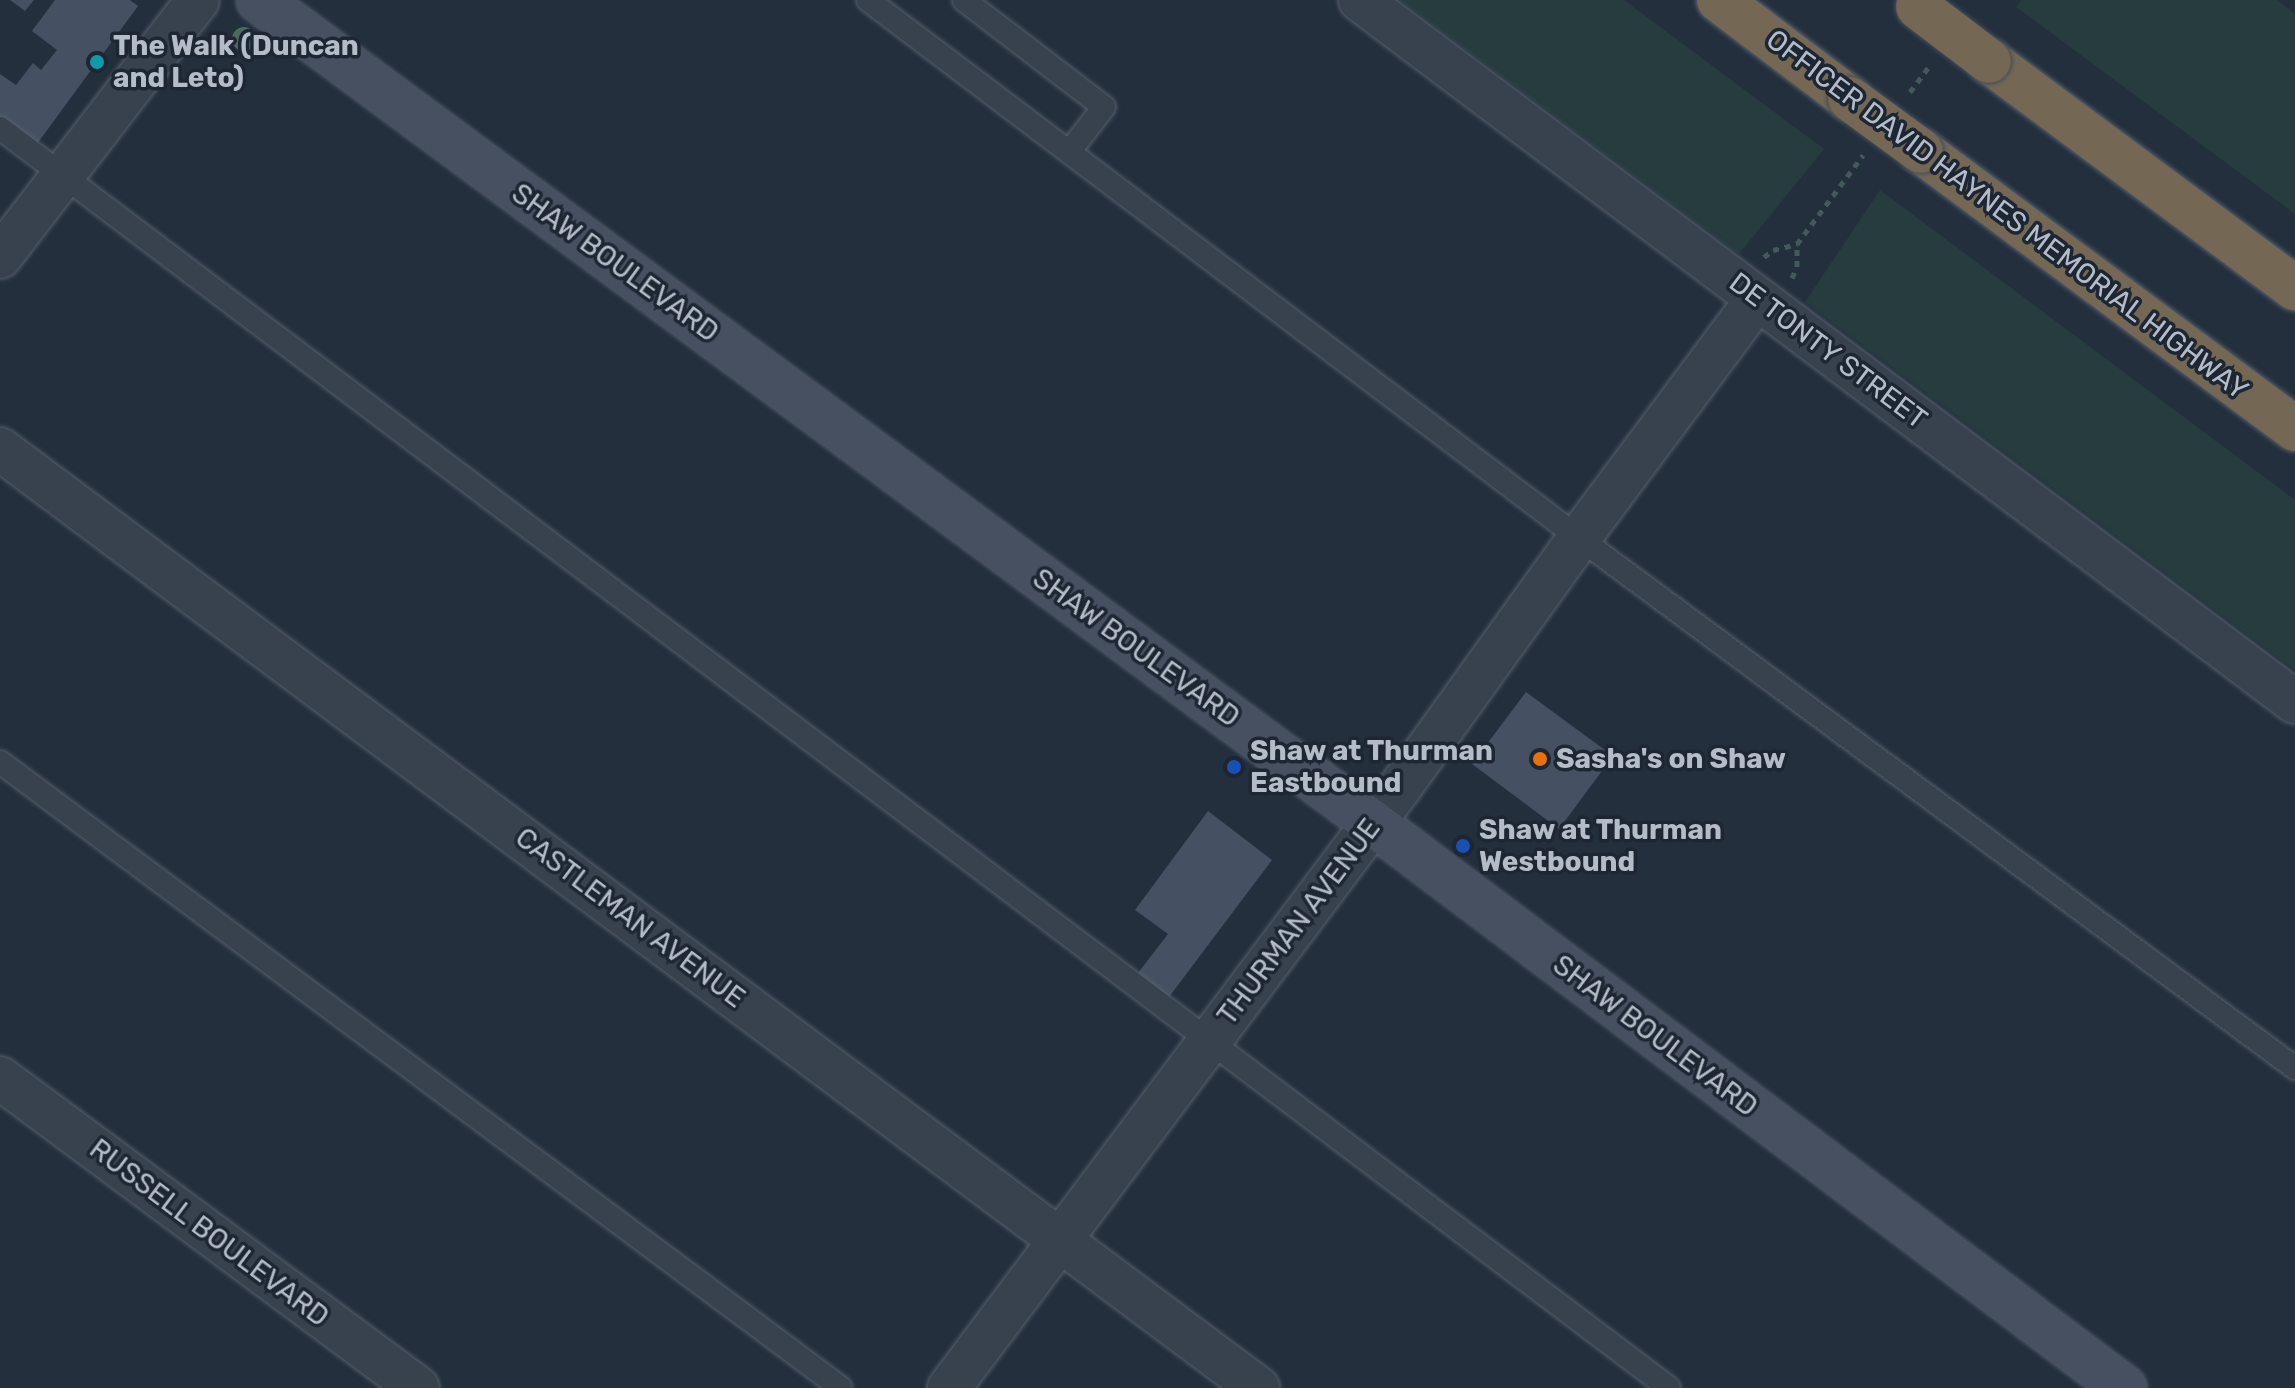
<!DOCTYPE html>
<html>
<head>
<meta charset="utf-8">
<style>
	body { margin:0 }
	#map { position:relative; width:2295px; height:1388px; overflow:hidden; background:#242f3e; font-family:Rubik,sans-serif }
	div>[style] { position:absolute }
	.green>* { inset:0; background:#263c3f }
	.building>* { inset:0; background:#455162 }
	.path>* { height:5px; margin-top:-2.5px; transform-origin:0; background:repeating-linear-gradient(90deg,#44595c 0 6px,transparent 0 12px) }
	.roads { filter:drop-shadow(0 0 2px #565f6c) drop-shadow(0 0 2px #565f6c) }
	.lane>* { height:22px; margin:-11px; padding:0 11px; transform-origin:11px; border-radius:11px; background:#38414e }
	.street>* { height:42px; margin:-21px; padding:0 21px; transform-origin:21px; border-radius:21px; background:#38414e }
	.secondary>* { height:44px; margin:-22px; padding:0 22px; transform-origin:22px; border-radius:22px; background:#465061 }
	.highway>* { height:44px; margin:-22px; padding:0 22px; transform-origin:22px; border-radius:22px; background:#746855 }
	.bridges { filter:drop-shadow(0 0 2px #434c59) drop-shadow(0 0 2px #434c59) }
	.highway-bridge>* { height:44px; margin:-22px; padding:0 22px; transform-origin:22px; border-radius:22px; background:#746855 }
	.trees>* { width:24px; height:24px; margin:-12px; border-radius:50%; background:#4b6a5d }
	.dots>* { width:22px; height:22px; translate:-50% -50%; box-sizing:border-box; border:4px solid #1d2633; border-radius:50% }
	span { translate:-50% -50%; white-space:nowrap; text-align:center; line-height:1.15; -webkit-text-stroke:7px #1d2633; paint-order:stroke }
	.poi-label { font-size:28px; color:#b4bcc9; font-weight:700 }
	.left { translate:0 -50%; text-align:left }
	.street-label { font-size:28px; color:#b4bcc9 }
</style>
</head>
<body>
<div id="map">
	<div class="green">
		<i style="clip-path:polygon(1400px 0,1624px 0,1824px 149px,1739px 254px)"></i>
		<i style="clip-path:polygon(2021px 0,2277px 0,2295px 14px,2295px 214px,2016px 7px)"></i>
		<i style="clip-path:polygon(1880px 190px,2295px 500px,2295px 670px,1805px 302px)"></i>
	</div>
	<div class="building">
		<i style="clip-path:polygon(10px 0,34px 0,25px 11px)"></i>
		<i style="clip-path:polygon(55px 0,130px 0,138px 6px,34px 148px,0 121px,0 74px,16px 85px,33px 63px,41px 70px,57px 50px,32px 31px)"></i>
		<i style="clip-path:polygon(1526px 692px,1613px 756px,1559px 829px,1472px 764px)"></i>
		<i style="clip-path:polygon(1208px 811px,1272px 860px,1169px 997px,1138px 973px,1168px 934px,1135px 910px)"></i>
	</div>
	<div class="path">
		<i style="left:1910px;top:92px;width:34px;rotate:-53deg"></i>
		<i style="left:1764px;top:257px;width:11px;rotate:-38deg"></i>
		<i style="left:1773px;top:250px;width:25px;rotate:-14deg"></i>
		<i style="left:1792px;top:278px;width:12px;rotate:-66deg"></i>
		<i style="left:1797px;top:267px;width:23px;rotate:-90deg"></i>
		<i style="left:1797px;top:244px;width:111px;rotate:-53.4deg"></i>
	</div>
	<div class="roads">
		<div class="lane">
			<i style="left:868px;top:0;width:892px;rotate:37.11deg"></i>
			<i style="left:1579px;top:538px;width:891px;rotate:36.51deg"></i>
			<i style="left:964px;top:0;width:176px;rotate:37.4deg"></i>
			<i style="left:1104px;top:107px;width:57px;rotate:127.9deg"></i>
			<i style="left:0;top:128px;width:2091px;rotate:37.05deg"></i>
			<i style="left:0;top:762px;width:1048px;rotate:36.66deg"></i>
		</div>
		<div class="street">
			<i style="left:1360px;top:0;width:1169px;rotate:36.9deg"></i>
			<i style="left:0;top:257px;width:324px;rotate:-52.4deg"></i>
			<i style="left:0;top:449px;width:1570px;rotate:36.74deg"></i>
			<i style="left:0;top:1078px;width:520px;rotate:36.56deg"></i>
			<i style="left:949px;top:1388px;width:753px;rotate:-53.1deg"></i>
			<i style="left:1401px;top:786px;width:305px;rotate:-54.3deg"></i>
			<i style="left:1579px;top:538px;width:298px;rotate:-53.3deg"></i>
		</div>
		<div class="secondary">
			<i style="left:259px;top:0;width:1385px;rotate:36.46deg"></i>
			<i style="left:1373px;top:823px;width:940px;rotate:36.96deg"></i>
		</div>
		<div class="highway">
			<i style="left:1719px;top:0;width:164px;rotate:37.1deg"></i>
			<i style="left:1989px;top:61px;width:381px;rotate:36.6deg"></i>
			<i style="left:1921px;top:151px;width:466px;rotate:36.6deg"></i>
		</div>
	</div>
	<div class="bridges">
		<div class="highway-bridge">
			<i style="left:1918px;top:7px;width:89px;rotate:37.3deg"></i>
			<i style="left:1850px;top:99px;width:88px;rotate:36.2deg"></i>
		</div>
	</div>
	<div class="trees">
		<i style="left:244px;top:39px"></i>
	</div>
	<div class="dots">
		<i style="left:97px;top:62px;background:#0f9aa8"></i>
		<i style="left:1540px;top:759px;background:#e8710a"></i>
		<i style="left:1234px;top:767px;background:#1a4fb4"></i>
		<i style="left:1463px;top:846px;background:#1a4fb4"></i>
	</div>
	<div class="poi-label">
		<span class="left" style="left:113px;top:62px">The Walk (Duncan<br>and Leto)</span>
		<span class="left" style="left:1250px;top:767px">Shaw at Thurman<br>Eastbound</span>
		<span class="left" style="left:1556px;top:759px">Sasha's on Shaw</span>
		<span class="left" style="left:1479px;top:846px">Shaw at Thurman<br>Westbound</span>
	</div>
	<div class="street-label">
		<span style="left:2007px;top:215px;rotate:37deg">OFFICER DAVID HAYNES MEMORIAL HIGHWAY</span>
		<span style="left:615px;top:263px;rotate:36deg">SHAW BOULEVARD</span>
		<span style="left:1828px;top:351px;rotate:37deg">DE TONTY STREET</span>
		<span style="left:1136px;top:648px;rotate:36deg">SHAW BOULEVARD</span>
		<span style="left:630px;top:918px;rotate:37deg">CASTLEMAN AVENUE</span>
		<span style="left:1299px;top:922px;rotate:-53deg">THURMAN AVENUE</span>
		<span style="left:1655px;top:1036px;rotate:37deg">SHAW BOULEVARD</span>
		<span style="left:209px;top:1233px;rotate:37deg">RUSSELL BOULEVARD</span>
	</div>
</div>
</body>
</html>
